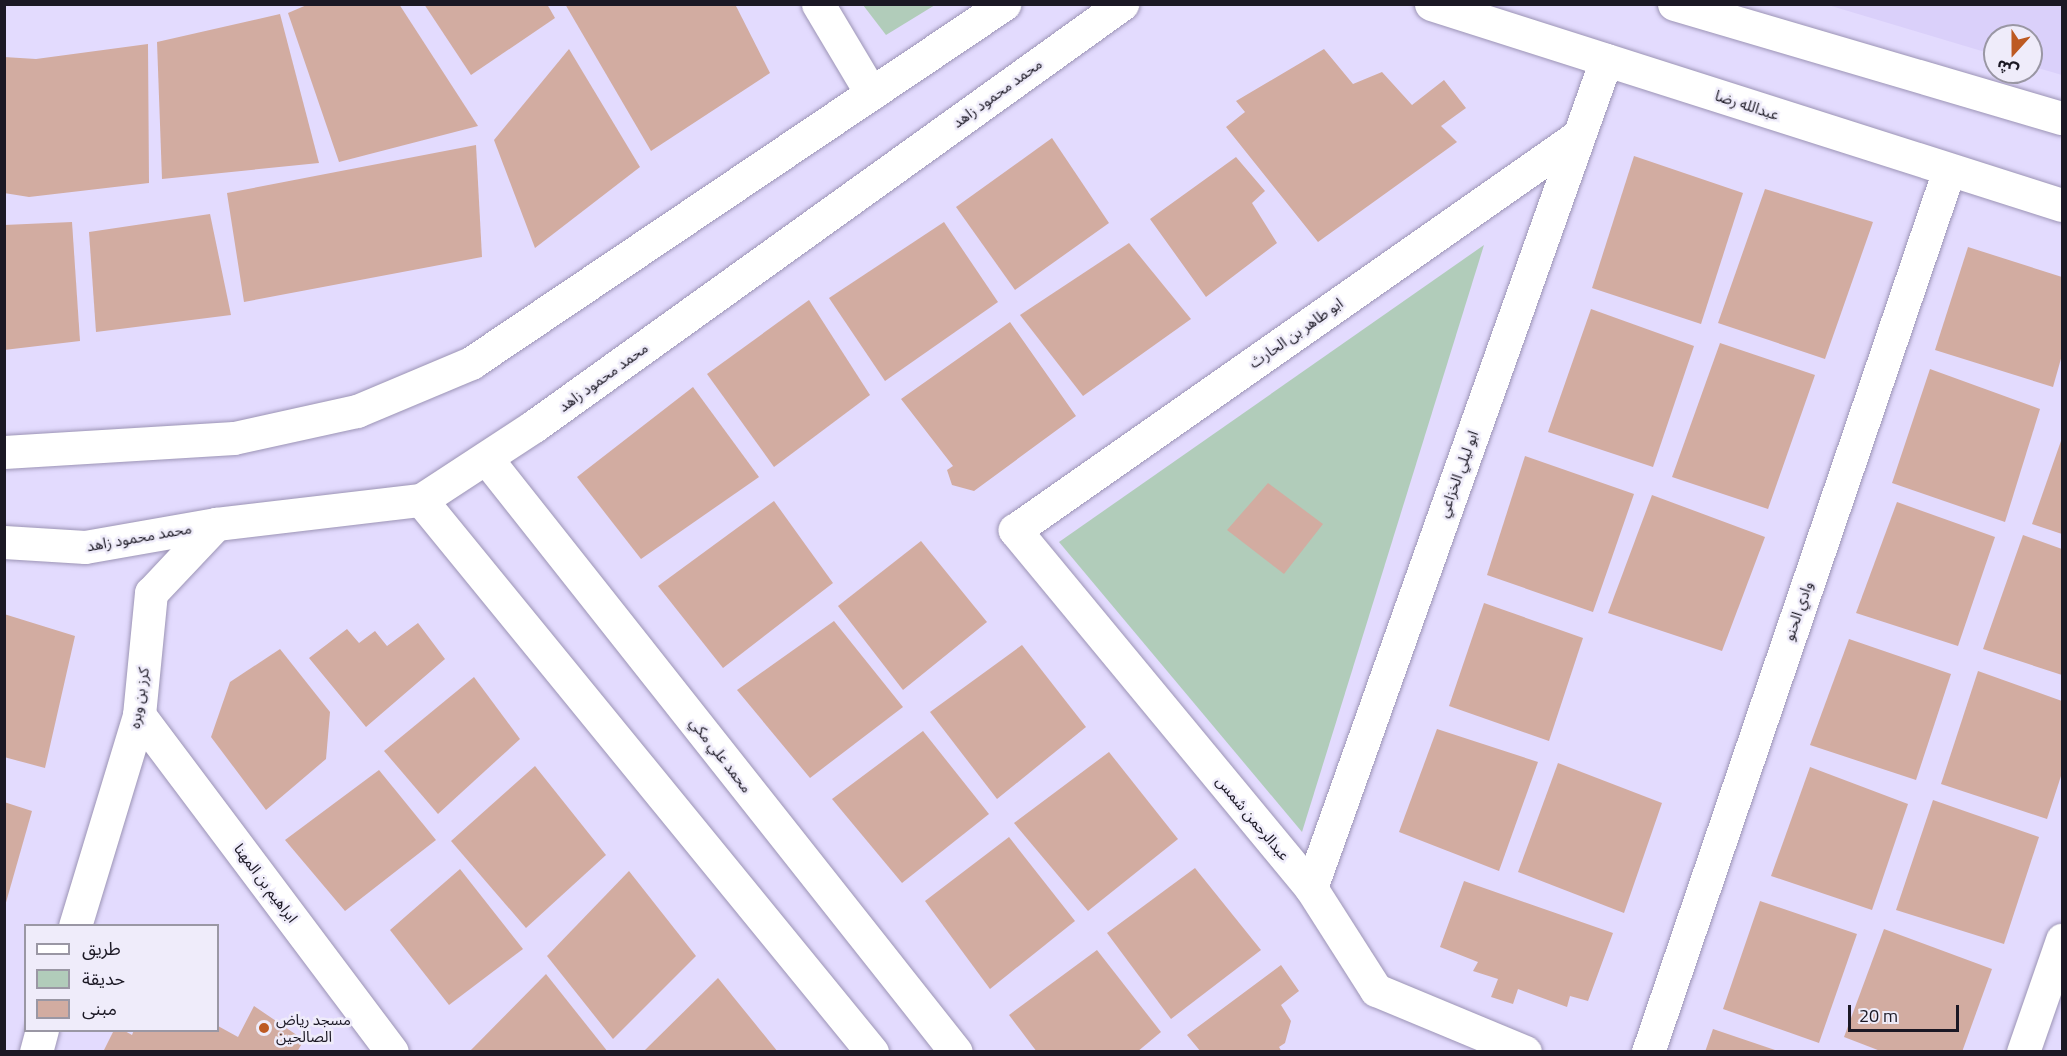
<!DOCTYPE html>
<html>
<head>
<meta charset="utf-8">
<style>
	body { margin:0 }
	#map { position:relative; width:2067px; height:1056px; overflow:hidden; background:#e3dbfe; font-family:"Titillium Web","Noto Sans Arabic",sans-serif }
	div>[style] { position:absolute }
	.built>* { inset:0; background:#dad0fa }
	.green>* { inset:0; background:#b1ccba }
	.building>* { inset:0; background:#d2aca1 }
	.roads { filter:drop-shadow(0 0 2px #9c94b5) drop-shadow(0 0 2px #9c94b5) }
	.minor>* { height:33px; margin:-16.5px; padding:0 16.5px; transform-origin:16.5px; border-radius:16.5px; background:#fff }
	.tertiary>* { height:33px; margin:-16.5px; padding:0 16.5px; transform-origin:16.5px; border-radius:16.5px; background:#fff }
	.dots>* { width:16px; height:16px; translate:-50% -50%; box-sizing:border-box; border:3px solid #efecfa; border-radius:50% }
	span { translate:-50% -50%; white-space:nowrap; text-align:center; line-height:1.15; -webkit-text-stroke:5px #efecfa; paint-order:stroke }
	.street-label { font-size:15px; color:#1b1824 }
	.poi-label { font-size:15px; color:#1b1824 }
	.left { translate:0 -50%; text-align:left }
	.frame { position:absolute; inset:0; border:6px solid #1b1824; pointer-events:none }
	.legend { position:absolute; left:24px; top:924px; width:195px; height:108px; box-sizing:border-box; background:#efecfa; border:2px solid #9a97a4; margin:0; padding:8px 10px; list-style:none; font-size:18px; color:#1b1824 }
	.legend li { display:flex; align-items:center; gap:12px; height:30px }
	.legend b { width:30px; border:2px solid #9a97a4 }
	.north { position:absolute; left:1983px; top:24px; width:60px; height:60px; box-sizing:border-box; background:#efecfa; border:2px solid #9a97a4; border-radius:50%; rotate:201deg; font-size:16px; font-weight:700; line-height:24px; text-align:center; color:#1b1824 }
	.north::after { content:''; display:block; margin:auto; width:21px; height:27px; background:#bd5a22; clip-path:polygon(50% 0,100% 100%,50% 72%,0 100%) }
	.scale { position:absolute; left:1848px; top:1005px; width:111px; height:27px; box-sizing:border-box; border:3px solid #1b1824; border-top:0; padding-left:8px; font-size:18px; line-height:21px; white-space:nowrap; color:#1b1824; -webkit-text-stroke:4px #efecfa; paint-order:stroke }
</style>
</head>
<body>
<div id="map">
	<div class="built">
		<i style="clip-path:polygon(1828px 5px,2062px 5px,2062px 75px,2031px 66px,2031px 36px,1995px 36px,1995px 55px)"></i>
	</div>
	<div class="green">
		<i style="clip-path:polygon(863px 5px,935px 5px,886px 35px)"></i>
		<i style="clip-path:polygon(1484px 245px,1302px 832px,1059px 542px)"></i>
	</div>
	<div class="building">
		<i style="clip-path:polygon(309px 4px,399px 4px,478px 126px,339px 162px,288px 13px)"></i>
		<i style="clip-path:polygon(424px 4px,547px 4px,555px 18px,471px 75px)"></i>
		<i style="clip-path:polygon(565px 4px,735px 4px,770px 73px,651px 151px)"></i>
		<i style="clip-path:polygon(280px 14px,319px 163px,162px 179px,157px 42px)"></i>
		<i style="clip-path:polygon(148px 44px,149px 183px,29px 197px,4px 193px,4px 57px,36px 59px)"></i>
		<i style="clip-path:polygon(569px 49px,640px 167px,535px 248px,494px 140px)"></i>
		<i style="clip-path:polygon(1324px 49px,1353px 84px,1382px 72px,1412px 105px,1444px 80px,1466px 108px,1441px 126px,1457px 142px,1318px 242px,1226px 127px,1245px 112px,1236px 101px)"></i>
		<i style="clip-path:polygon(1052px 138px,1109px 223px,1015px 290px,956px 207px)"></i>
		<i style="clip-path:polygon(476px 145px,482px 257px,244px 302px,227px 193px)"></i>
		<i style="clip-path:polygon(1634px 156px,1743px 193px,1701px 324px,1592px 288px)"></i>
		<i style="clip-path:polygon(1236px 157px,1265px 191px,1252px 203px,1277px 243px,1206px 297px,1150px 219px)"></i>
		<i style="clip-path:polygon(1765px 189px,1873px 222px,1825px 359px,1718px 323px)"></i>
		<i style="clip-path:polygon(210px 214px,231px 315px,96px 332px,89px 232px)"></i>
		<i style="clip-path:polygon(72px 222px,80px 341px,4px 350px,4px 225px)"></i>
		<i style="clip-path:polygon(944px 222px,998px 302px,885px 381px,829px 298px)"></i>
		<i style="clip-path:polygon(1129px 243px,1191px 319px,1083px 396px,1020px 315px)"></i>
		<i style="clip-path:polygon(1968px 247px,2062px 277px,2062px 355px,2053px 387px,1935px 350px)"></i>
		<i style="clip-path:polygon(809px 300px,870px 395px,774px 467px,707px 374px)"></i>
		<i style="clip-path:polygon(1591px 309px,1694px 346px,1653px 467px,1548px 432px)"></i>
		<i style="clip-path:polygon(1010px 322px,1076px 416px,974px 491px,952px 485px,947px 470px,953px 466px,901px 399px)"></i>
		<i style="clip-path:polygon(1720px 343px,1815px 375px,1768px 509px,1672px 477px)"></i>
		<i style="clip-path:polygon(1930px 369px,2040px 409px,2005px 522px,1892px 483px)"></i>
		<i style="clip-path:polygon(693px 387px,759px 477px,641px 559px,577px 477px)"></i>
		<i style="clip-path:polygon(2062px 438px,2062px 534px,2032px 524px)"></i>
		<i style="clip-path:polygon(1525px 456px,1634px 494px,1593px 612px,1487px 575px)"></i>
		<i style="clip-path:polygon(1268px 483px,1323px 524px,1284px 574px,1227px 530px)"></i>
		<i style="clip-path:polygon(1652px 495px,1765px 537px,1722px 651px,1608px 613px)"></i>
		<i style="clip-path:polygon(774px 501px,833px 583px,723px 668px,658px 586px)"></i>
		<i style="clip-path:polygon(1897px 502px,1995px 537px,1958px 646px,1856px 613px)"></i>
		<i style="clip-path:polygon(2023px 535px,2062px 549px,2062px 675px,1983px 649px)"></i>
		<i style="clip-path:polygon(921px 541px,987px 622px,903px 690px,838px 606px)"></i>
		<i style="clip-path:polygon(1484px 603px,1583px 638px,1549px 741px,1449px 706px)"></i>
		<i style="clip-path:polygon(4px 614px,75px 636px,45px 768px,4px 757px)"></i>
		<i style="clip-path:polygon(834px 621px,903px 707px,810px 778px,737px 690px)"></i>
		<i style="clip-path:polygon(418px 623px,445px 659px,366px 727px,309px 658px,347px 629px,359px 643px,375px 631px,387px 646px)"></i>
		<i style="clip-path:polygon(1849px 639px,1951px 674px,1916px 780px,1810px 745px)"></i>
		<i style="clip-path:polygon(1022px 645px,1086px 727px,997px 799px,930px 712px)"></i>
		<i style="clip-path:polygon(280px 649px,330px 712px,326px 759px,266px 810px,211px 737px,230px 682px)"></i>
		<i style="clip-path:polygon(1978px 671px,2062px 701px,2062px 773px,2047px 819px,1941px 784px)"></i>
		<i style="clip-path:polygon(474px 677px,520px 739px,438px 814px,384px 751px)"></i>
		<i style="clip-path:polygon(1437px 729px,1538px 762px,1499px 871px,1399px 832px)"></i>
		<i style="clip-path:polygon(923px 731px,989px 814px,902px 883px,832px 799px)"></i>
		<i style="clip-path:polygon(1109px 752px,1178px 839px,1088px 911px,1014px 823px)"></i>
		<i style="clip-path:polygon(1558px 763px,1662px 803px,1624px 913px,1518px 872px)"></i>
		<i style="clip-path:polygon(535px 766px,606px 855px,526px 928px,451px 841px)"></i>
		<i style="clip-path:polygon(1810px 767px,1908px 804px,1872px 910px,1771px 876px)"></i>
		<i style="clip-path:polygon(379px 770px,436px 840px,345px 911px,285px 840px)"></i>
		<i style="clip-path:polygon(1933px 800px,2039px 837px,2004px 944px,1896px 910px)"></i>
		<i style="clip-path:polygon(4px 802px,32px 811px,5px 906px,4px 906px)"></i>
		<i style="clip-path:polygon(1009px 837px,1075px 921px,990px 989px,925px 901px)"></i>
		<i style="clip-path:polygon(1195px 868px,1261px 950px,1171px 1019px,1107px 933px)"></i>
		<i style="clip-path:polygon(460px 869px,523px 949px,449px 1005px,390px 930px)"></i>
		<i style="clip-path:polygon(629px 871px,696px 956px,613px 1039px,547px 956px)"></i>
		<i style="clip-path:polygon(1464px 881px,1613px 933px,1588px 1001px,1570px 996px,1567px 1007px,1518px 989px,1513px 1004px,1491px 997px,1498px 979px,1473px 971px,1478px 962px,1440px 947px)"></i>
		<i style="clip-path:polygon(1760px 901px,1857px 934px,1819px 1043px,1723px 1009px)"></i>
		<i style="clip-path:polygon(1884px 929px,1992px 969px,1962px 1052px,1883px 1052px,1844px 1037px)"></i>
		<i style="clip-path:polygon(1097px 950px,1161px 1032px,1137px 1052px,1037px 1052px,1009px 1015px)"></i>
		<i style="clip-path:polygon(1281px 965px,1299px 991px,1281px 1005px,1291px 1021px,1285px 1043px,1279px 1047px,1282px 1052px,1201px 1052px,1187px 1035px)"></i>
		<i style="clip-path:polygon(546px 974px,608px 1052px,469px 1052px)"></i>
		<i style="clip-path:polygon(718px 978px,778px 1052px,643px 1052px)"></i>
		<i style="clip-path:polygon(254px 1006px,304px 1040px,297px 1052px,103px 1052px,114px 1030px,123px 1030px,132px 1035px,134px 1030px,218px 1030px,218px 1026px,238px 1037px)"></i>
		<i style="clip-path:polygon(1713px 1029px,1778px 1051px,1778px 1052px,1705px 1052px)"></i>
	</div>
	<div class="roads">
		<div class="minor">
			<i style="left:818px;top:4px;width:104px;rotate:59.2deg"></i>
			<i style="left:139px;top:715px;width:421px;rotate:53.1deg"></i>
			<i style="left:1311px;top:888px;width:879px;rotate:-70.39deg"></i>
			<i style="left:75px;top:926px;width:220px;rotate:-73.1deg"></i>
			<i style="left:139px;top:715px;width:123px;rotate:-84.4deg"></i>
			<i style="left:151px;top:593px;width:95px;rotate:-46.7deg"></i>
			<i style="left:36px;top:1052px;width:23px;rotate:-75deg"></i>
			<i style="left:1525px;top:1052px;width:161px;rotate:-157.4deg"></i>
			<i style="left:1376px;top:990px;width:121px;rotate:-122.5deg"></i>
			<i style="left:1311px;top:888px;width:465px;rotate:-129.6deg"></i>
			<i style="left:1015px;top:530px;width:687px;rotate:-34.99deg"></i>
			<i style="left:1648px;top:1052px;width:932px;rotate:-71.16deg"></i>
			<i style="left:2023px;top:1052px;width:119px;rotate:-70.8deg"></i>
		</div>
		<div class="tertiary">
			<i style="left:1431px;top:4px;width:662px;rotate:17.67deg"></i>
			<i style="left:1674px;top:4px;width:404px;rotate:16.4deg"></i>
			<i style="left:4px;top:452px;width:230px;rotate:-3.5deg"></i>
			<i style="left:234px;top:438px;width:126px;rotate:-12.4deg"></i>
			<i style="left:357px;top:411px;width:124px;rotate:-22.8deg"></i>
			<i style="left:471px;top:363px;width:643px;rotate:-33.96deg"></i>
			<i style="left:486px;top:458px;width:757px;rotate:51.65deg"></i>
			<i style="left:421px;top:500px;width:713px;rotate:50.75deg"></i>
			<i style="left:4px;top:542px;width:81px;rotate:3.5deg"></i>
			<i style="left:85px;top:547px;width:133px;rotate:-10deg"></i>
			<i style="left:216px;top:524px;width:206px;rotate:-6.7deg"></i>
			<i style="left:421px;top:500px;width:135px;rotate:-33.2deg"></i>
			<i style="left:534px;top:426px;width:724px;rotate:-35.67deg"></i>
		</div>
	</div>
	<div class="dots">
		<i style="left:264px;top:1028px;background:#bd5a22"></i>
	</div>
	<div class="street-label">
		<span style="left:997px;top:93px;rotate:-36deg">محمد محمود زاهد</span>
		<span style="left:1747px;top:105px;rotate:18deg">عبدالله رضا</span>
		<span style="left:1296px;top:333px;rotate:-35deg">ابو طاهر بن الحارث</span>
		<span style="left:603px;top:377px;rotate:-36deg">محمد محمود زاهد</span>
		<span style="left:1458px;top:474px;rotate:-70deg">ابو ليلي الخزاعي</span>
		<span style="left:139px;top:537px;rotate:-10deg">محمد محمود زاهد</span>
		<span style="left:1798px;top:611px;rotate:-71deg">وادي الحنو</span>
		<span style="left:139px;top:698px;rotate:-81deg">كرز بن وبره</span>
		<span style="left:721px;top:755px;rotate:52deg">محمد علي مكي</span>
		<span style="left:1253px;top:818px;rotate:50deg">عبدالرحمن شمس</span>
		<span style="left:266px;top:883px;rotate:53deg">ابراهيم بن المهنا</span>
	</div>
	<div class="poi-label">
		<span class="left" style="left:276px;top:1028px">مسجد رياض<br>الصالحين</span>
	</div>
	<div class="frame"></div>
	<ul class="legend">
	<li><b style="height:8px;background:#fff"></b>طريق</li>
	<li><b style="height:16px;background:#b1ccba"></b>حديقة</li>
	<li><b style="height:16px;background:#d2aca1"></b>مبنى</li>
	</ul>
	<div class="north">ش</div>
	<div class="scale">20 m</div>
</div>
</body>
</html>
